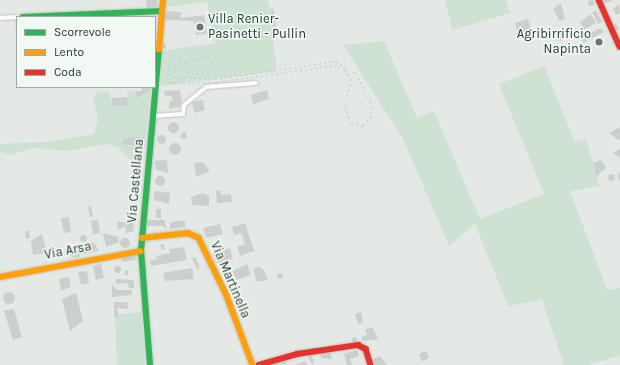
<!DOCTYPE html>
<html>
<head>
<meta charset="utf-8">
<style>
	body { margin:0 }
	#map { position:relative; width:620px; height:365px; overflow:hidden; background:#e4e9e6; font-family:Karla,sans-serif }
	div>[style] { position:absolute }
	.green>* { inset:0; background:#cee1d2 }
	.building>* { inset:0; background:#cbd0ce }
	.round { border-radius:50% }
	.path>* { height:1px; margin-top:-0.5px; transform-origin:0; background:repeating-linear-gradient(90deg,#c1c9c4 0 2px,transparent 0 5px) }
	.roads { filter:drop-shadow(0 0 1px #c1c6c3) drop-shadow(0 0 1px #c1c6c3) }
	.street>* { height:4px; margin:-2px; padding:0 2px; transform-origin:2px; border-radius:2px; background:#fbfcfb }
	.fast>* { height:5.5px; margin:-2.75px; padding:0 2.75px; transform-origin:2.75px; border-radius:2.75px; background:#30b455 }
	.slow>* { height:5.5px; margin:-2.75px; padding:0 2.75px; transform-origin:2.75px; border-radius:2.75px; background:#ff9f0a }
	.jam>* { height:5.5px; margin:-2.75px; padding:0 2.75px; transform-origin:2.75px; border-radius:2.75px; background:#e5322d }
	.dots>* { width:11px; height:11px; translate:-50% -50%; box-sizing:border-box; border:2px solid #f2f8f4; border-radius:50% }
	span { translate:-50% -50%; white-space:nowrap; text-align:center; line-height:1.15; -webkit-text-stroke:3px #f2f8f4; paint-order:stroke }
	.poi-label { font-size:13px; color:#233b32 }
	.left { translate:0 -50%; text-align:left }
	.right { translate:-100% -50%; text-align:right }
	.street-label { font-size:13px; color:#233b32 }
	.legend { position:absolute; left:16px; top:16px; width:140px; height:72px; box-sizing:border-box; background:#f2f8f4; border:1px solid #9faca6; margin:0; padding:5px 7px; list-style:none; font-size:12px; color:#233b32 }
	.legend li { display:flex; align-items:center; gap:8px; height:20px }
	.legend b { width:20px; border:1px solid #9faca6 }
</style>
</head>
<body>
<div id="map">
	<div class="green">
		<i style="clip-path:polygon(167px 0,268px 0,277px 71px,161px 86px,162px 51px,215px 43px,207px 2px,166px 7px)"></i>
		<i style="clip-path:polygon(445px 0,506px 0,510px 13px,452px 30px)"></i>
		<i style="clip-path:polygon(384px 41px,417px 118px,434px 111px,480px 219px,544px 194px,499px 84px,544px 66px,575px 142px,586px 139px,596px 172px,600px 186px,570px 191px,607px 290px,620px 288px,620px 355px,589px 365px,564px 365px,542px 300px,508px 306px,475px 224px,449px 246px,403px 139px,343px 45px)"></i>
		<i style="clip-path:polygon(98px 91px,110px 92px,111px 101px,128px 100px,127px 91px,150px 91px,144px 157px,130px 160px,119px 148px,107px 144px,66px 151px,32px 148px,10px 155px,0 152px,0 144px,45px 142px,94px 134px,98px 120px,93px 97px)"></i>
		<i style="clip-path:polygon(141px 312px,145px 365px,117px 365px,115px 315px)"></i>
	</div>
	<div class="building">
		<i class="round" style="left:588px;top:0;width:6px;height:6px"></i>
		<i style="clip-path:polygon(146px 0,157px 0,158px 6px,147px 8px)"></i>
		<i style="clip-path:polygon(602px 0,614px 0,604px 4px)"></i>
		<i style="clip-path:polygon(561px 3px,565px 19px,560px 21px,553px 9px)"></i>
		<i style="clip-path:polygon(619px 4px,620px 13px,616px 15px,613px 9px)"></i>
		<i style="clip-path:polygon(273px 8px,276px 27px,273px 28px,270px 9px)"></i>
		<i style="clip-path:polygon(596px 10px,602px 22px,598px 24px,592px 12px)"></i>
		<i style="clip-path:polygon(166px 11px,181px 12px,181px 18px,204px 15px,207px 34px,196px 35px,194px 21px,164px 20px)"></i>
		<i style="clip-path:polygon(132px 13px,145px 13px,145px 17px,132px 17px)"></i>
		<i style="clip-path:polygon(591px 14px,596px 23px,584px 30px,580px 22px)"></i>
		<i style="clip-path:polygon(528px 19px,531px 29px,518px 34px,515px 23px)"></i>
		<i style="clip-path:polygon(15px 21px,17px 21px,17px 31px,16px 31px)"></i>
		<i style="clip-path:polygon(616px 24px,619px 29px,615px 31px,613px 25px)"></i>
		<i style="clip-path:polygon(601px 28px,604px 32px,583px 43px,580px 37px)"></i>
		<i style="clip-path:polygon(561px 34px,563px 40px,559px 41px,557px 36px)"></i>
		<i style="clip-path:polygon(600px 39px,604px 43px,596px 47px,594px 41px)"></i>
		<i style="clip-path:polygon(162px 43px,166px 43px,166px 49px,162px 48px)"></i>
		<i style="clip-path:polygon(142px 87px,150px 88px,150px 91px,136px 98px,136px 91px,142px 91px)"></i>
		<i style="clip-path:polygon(180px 90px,182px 102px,179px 107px,169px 109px,169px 102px,173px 100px,171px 96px,165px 96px,164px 91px)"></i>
		<i style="clip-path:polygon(267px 90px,269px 99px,253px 104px,251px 95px)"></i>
		<i style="clip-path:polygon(127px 97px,128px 106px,112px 106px,112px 98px)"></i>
		<i style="clip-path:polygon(203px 100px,205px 110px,194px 113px,192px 102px)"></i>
		<i class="round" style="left:167.5px;top:121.5px;width:11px;height:11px"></i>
		<i style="clip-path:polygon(620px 127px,620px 140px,618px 140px,609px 133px)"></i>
		<i style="clip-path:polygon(186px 132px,187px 138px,182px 139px,180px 134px)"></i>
		<i class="round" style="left:156.5px;top:134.5px;width:9px;height:9px"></i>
		<i style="clip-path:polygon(145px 137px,142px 146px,122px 144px,124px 138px)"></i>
		<i class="round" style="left:169px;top:143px;width:12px;height:12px"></i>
		<i style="clip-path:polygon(619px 149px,620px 151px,620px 158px,613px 153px)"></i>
		<i style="clip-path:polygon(167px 160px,168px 173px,156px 170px,155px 161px)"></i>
		<i style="clip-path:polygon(601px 160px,606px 168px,596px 177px,594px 163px)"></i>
		<i style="clip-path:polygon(203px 162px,210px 171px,196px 177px,194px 163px)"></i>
		<i style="clip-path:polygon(618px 173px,620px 173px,620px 180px,618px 180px)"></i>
		<i style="clip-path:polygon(614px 174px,615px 180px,609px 181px,608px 175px)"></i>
		<i class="round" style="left:155px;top:176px;width:10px;height:10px"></i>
		<i style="clip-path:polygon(220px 190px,221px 195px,231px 194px,232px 202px,217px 203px,216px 191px)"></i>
		<i style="clip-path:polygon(154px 191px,170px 193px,169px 204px,154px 200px)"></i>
		<i style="clip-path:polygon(203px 193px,209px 196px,209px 206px,192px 205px,191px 197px)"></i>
		<i style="clip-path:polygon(91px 206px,93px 216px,90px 217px,88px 207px)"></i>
		<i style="clip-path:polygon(156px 209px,161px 209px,161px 218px,156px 218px)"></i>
		<i style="clip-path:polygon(69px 217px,71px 232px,64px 233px,61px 218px)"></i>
		<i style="clip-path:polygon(98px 220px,100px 233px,93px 234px,91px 221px)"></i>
		<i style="clip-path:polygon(147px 220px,164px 220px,167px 230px,163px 226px,147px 226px)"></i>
		<i style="clip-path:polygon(176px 221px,185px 221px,185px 227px,170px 229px,170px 223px)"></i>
		<i style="clip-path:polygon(117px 222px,133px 222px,134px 231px,126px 233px,125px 226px,118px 230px)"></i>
		<i style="clip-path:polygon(245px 223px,254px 251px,240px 256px,237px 247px,245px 244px,242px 233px,234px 235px,232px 227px)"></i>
		<i style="clip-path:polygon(220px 224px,223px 234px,206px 238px,203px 228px)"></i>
		<i style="clip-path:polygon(25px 231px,29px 231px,30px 238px,26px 239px)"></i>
		<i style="clip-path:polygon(103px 233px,118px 237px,119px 242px,106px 247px)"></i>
		<i style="clip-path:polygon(42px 234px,47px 253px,33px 255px,31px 241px)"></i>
		<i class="round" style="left:79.5px;top:234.5px;width:7px;height:7px"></i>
		<i class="round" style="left:120px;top:238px;width:10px;height:10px"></i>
		<i style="clip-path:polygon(94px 242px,99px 251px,84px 254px,83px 248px)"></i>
		<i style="clip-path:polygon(164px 244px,165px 249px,162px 250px,160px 245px)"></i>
		<i class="round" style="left:69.5px;top:246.5px;width:11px;height:11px"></i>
		<i style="clip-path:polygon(184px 247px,187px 260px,151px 266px,150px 261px,157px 259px,156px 256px,170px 253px,169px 249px)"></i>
		<i style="clip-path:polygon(230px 248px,233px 259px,216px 263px,213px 253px)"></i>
		<i style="clip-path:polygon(135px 254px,136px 260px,122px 262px,121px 256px)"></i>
		<i style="clip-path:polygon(195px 257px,200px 268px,197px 269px,192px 258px)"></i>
		<i style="clip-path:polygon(101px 264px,104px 278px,96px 280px,93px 266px)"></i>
		<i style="clip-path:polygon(247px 264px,251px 275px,236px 280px,233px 271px)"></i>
		<i class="round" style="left:113.5px;top:265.5px;width:7px;height:7px"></i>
		<i style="clip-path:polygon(259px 267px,264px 270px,268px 280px,257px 282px,253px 269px)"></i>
		<i style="clip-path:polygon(192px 268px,194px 279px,165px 281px,163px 273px)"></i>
		<i style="clip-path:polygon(128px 270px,128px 275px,125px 275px,124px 271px)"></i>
		<i style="clip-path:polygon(87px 271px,89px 283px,81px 285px,78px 272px)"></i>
		<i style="clip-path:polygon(282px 273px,283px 278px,278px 279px,277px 274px)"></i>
		<i style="clip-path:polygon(69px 277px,71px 287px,61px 291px,59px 279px)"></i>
		<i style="clip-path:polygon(116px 279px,134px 280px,134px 288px,129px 288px,128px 283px,116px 284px)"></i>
		<i style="clip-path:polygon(112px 284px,117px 290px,132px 290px,132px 295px,112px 297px)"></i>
		<i class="round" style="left:3px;top:292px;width:12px;height:12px"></i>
		<i style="clip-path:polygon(76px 293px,83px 321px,70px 331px,62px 299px)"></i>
		<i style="clip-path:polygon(114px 302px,127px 302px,128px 309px,117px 308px,119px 317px,114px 317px)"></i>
		<i style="clip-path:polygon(14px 309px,22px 337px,13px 340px,4px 311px)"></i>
		<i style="clip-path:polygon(361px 312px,363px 323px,358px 324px,355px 314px)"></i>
		<i style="clip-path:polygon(372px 327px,378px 339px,363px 341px,361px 337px,367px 335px,365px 330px)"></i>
		<i class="round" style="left:351.5px;top:336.5px;width:5px;height:5px"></i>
		<i style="clip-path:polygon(330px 350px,332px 359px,321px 358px,320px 353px)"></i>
		<i style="clip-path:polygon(357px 350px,359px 356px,350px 359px,352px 365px,347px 365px,344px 354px)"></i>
		<i style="clip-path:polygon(426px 351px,429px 358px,422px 361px,419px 354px)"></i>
		<i style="clip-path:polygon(310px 352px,314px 362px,312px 365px,306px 353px)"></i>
		<i style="clip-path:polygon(380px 356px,387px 365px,373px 365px,371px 360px)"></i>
		<i style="clip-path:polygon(285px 359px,287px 364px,268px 365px)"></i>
		<i style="clip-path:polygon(306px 361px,307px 365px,295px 365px)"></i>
	</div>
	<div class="path">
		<i style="left:209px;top:57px;width:11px;rotate:63deg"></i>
		<i style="left:214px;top:67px;width:8px;rotate:135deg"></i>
		<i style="left:208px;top:73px;width:14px;rotate:176deg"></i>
		<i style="left:194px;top:74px;width:19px;rotate:-159deg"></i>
		<i style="left:176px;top:67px;width:6px;rotate:162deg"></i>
		<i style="left:170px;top:69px;width:5px;rotate:90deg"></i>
		<i style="left:170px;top:74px;width:5px;rotate:37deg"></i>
		<i style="left:174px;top:77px;width:41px;rotate:2.8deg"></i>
		<i style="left:215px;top:79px;width:122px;rotate:-8.5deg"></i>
		<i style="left:336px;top:61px;width:23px;rotate:31deg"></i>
		<i style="left:356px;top:73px;width:33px;rotate:63deg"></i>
		<i style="left:371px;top:102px;width:14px;rotate:90deg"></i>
		<i style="left:371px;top:116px;width:13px;rotate:129deg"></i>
		<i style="left:363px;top:126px;width:13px;rotate:-167deg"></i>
		<i style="left:350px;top:123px;width:19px;rotate:-106deg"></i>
		<i style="left:345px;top:105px;width:26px;rotate:-77deg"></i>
		<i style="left:351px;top:80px;width:13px;rotate:-119deg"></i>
		<i style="left:345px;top:69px;width:9px;rotate:-153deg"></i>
		<i style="left:337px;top:65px;width:123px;rotate:172.1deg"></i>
		<i style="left:215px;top:82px;width:42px;rotate:178.6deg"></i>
		<i style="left:173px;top:83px;width:10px;rotate:-143deg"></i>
		<i style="left:165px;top:77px;width:13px;rotate:-72deg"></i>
		<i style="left:169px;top:65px;width:41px;rotate:-11.3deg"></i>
	</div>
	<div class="roads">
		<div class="street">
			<i style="left:0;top:18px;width:17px;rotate:-3deg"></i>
			<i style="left:153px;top:116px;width:30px;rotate:-4deg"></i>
			<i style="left:183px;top:114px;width:9px;rotate:-84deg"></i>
			<i style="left:184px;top:105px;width:28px;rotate:-39deg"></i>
			<i style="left:206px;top:87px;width:50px;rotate:-4.6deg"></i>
		</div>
		<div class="fast">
			<i style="left:23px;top:17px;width:139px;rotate:-2.5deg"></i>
			<i style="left:150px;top:365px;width:114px;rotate:-94.5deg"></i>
			<i style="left:141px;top:251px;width:202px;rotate:-84.9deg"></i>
		</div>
		<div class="slow">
			<i style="left:159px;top:50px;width:50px;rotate:-85.4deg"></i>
			<i style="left:142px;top:238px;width:46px;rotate:-6.2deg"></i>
			<i style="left:188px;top:233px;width:12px;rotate:24deg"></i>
			<i style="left:199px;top:238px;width:64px;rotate:64.2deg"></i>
			<i style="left:227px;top:296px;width:74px;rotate:69.4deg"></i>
			<i style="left:0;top:277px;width:143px;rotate:-10.4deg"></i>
		</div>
		<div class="jam">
			<i style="left:599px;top:0;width:51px;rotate:65.9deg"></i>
			<i style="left:259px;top:365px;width:40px;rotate:-16deg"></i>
			<i style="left:297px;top:354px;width:62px;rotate:-8.4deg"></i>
			<i style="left:358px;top:345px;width:9px;rotate:27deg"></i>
			<i style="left:366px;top:349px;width:17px;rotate:73deg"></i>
		</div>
	</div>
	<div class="dots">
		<i style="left:200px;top:27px;background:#677871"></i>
		<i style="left:599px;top:42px;background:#677871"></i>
	</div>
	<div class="poi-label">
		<span class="left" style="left:208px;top:27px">Villa Renier-<br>Pasinetti - Pullin</span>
		<span class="right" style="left:591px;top:42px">Agribirrificio<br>Napinta</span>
	</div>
	<div class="street-label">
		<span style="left:136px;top:181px;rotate:-85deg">Via Castellana</span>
		<span style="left:68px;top:251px;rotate:-11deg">Via Arsa</span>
		<span style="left:230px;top:280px;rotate:67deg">Via Martinella</span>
	</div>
	<ul class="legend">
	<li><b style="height:5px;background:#30b455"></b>Scorrevole</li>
	<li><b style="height:5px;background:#ff9f0a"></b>Lento</li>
	<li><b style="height:5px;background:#e5322d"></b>Coda</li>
	</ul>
</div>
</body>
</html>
